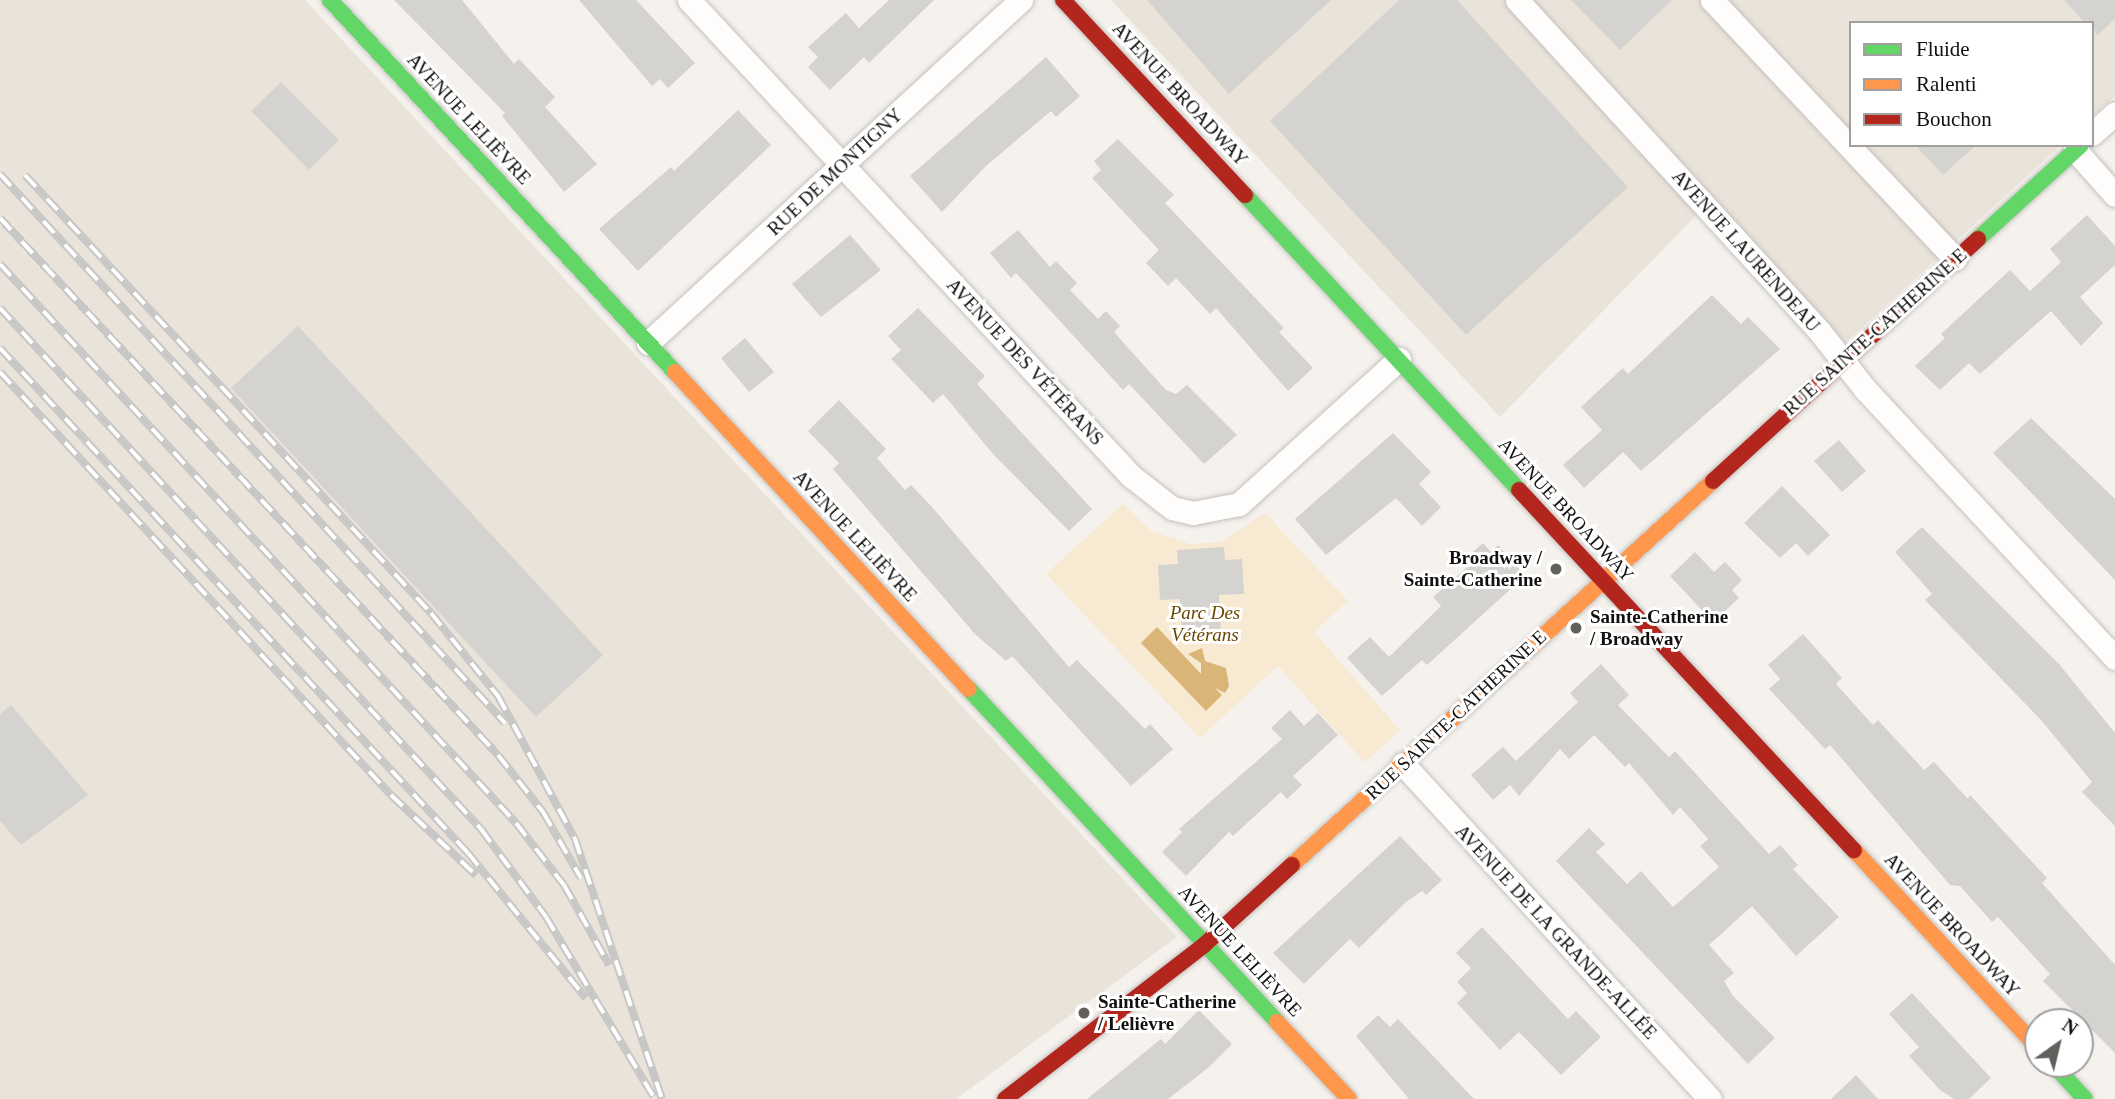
<!DOCTYPE html>
<html>
<head>
<meta charset="utf-8">
<style>
	body { margin:0 }
	#map { position:relative; width:2115px; height:1099px; overflow:hidden; background:#f5f2ee; font-family:Georgia,serif }
	div>[style] { position:absolute }
	.built>* { inset:0; background:#eae3da }
	.green>* { inset:0; background:#f8e9d3 }
	.water>* { inset:0; background:#dab578 }
	.building>* { inset:0; background:#d5d3cf }
	.roads { filter:drop-shadow(0 0 2px #c4c2bf) drop-shadow(0 0 2px #c4c2bf) }
	.street>* { height:23px; margin:-11.5px; padding:0 11.5px; transform-origin:11.5px; border-radius:11.5px; background:#fefdfc }
	.fast>* { height:16px; margin:-8px; padding:0 8px; transform-origin:8px; border-radius:8px; background:#63d668 }
	.slow>* { height:16px; margin:-8px; padding:0 8px; transform-origin:8px; border-radius:8px; background:#ff974d }
	.jam>* { height:16px; margin:-8px; padding:0 8px; transform-origin:8px; border-radius:8px; background:#b3261e }
	.rail>* { height:8px; margin-top:-4px; transform-origin:0; background:repeating-linear-gradient(90deg,#fff 0 16px,#c7c7c5 0 32px); box-sizing:border-box; border-block:2px solid #c7c7c5 }
	.dots>* { width:19px; height:19px; translate:-50% -50%; box-sizing:border-box; border:4px solid #fff; border-radius:50% }
	span { translate:-50% -50%; white-space:nowrap; text-align:center; line-height:1.15; -webkit-text-stroke:6px #fff; paint-order:stroke }
	.street-label { font-size:19px; color:#13110f }
	.poi-label { font-size:19px; color:#13110f; font-weight:700 }
	.right { translate:-100% -50%; text-align:right }
	.left { translate:0 -50%; text-align:left }
	.park-label { font-size:19px; color:#6a4700; font-style:italic }
	.legend { position:absolute; left:1849px; top:21px; width:245px; height:126px; box-sizing:border-box; background:#fff; border:2px solid #a1a09f; margin:0; padding:9px 12px; list-style:none; font-size:21px; color:#13110f }
	.legend li { display:flex; align-items:center; gap:14px; height:35px }
	.legend b { width:35px; border:2px solid #a1a09f }
	.north { position:absolute; left:2024px; top:1008px; width:70px; height:70px; box-sizing:border-box; background:#fff; border:2px solid #a1a09f; border-radius:50%; rotate:34deg; font-size:19px; font-weight:700; line-height:28px; text-align:center; color:#13110f }
	.north::after { content:''; display:block; margin:auto; width:24px; height:32px; background:#62605d; clip-path:polygon(50% 0,100% 100%,50% 72%,0 100%) }
</style>
</head>
<body>
<div id="map">
	<div class="built">
		<i style="clip-path:polygon(0 0,305px 0,1177px 937px,956px 1099px,0 1099px)"></i>
		<i style="clip-path:polygon(1111px 0,2115px 0,2115px 96px,2092px 116px,2092px 23px,1851px 23px,1851px 145px,2061px 145px,1845px 343px,1713px 198px,1500px 417px)"></i>
	</div>
	<div class="green">
		<i style="clip-path:polygon(1123px 504px,1151px 531px,1190px 544px,1221px 542px,1265px 513px,1348px 601px,1314px 632px,1400px 730px,1365px 763px,1278px 666px,1200px 738px,1046px 574px)"></i>
	</div>
	<div class="water">
		<i style="clip-path:polygon(1157px 627px,1201px 674px,1201px 663px,1188px 654px,1202px 648px,1205px 661px,1226px 668px,1229px 686px,1225px 693px,1215px 688px,1222px 695px,1206px 711px,1141px 643px)"></i>
	</div>
	<div class="building">
		<i style="clip-path:polygon(394px 0,462px 0,514px 64px,519px 59px,555px 97px,545px 107px,597px 164px,564px 192px,502px 116px,505px 113px)"></i>
		<i style="clip-path:polygon(579px 0,636px 0,695px 63px,668px 88px,660px 79px,652px 86px)"></i>
		<i style="clip-path:polygon(889px 0,934px 0,869px 63px,864px 57px,830px 90px,808px 67px,818px 57px,808px 47px,846px 13px,859px 28px)"></i>
		<i style="clip-path:polygon(1147px 0,1331px 0,1229px 94px)"></i>
		<i style="clip-path:polygon(1399px 0,1457px 0,1628px 187px,1466px 335px,1270px 121px)"></i>
		<i style="clip-path:polygon(1571px 0,1672px 0,1620px 50px)"></i>
		<i style="clip-path:polygon(2064px 0,2115px 0,2115px 19px,2097px 36px,2092px 23px,2085px 23px)"></i>
		<i style="clip-path:polygon(1046px 57px,1080px 96px,1056px 117px,1051px 111px,986px 166px,942px 212px,910px 176px)"></i>
		<i style="clip-path:polygon(281px 82px,339px 140px,309px 170px,251px 111px)"></i>
		<i style="clip-path:polygon(738px 110px,771px 145px,638px 271px,599px 229px,671px 167px,674px 171px)"></i>
		<i style="clip-path:polygon(1118px 139px,1174px 195px,1165px 203px,1284px 328px,1279px 332px,1313px 368px,1288px 391px,1216px 308px,1210px 314px,1176px 278px,1168px 286px,1146px 263px,1159px 250px,1092px 178px,1101px 170px,1094px 161px)"></i>
		<i style="clip-path:polygon(1915px 145px,1976px 145px,1943px 175px)"></i>
		<i style="clip-path:polygon(2087px 215px,2115px 246px,2115px 265px,2080px 297px,2103px 323px,2081px 346px,2051px 311px,1980px 374px,1969px 363px,1940px 390px,1915px 366px,1945px 338px,1941px 334px,2010px 270px,2030px 291px,2061px 262px,2050px 249px)"></i>
		<i style="clip-path:polygon(1018px 230px,1050px 267px,1056px 261px,1077px 283px,1070px 290px,1098px 319px,1106px 311px,1120px 326px,1114px 332px,1166px 390px,1176px 394px,1187px 385px,1237px 435px,1204px 464px,1129px 384px,1123px 390px,1016px 273px,1011px 278px,990px 253px)"></i>
		<i style="clip-path:polygon(850px 235px,881px 270px,821px 317px,792px 284px)"></i>
		<i style="clip-path:polygon(1712px 295px,1741px 324px,1748px 317px,1780px 349px,1641px 471px,1623px 452px,1584px 488px,1563px 465px,1602px 430px,1581px 407px,1623px 368px,1628px 374px)"></i>
		<i style="clip-path:polygon(918px 308px,985px 376px,977px 384px,1092px 509px,1069px 531px,993px 454px,943px 394px,933px 403px,891px 359px,901px 350px,888px 336px)"></i>
		<i style="clip-path:polygon(298px 326px,603px 655px,536px 717px,231px 388px)"></i>
		<i style="clip-path:polygon(745px 338px,774px 372px,749px 392px,721px 358px)"></i>
		<i style="clip-path:polygon(839px 400px,886px 449px,877px 458px,905px 490px,911px 485px,932px 507px,1069px 667px,1077px 660px,1145px 729px,1150px 724px,1173px 749px,1131px 786px,1012px 656px,1006px 661px,975px 634px,833px 469px,839px 463px,808px 431px)"></i>
		<i style="clip-path:polygon(2031px 418px,2115px 499px,2115px 580px,1993px 453px)"></i>
		<i style="clip-path:polygon(1393px 433px,1431px 472px,1419px 484px,1441px 507px,1422px 526px,1396px 498px,1326px 555px,1295px 519px)"></i>
		<i style="clip-path:polygon(1839px 440px,1866px 471px,1842px 492px,1814px 461px)"></i>
		<i style="clip-path:polygon(1782px 486px,1830px 535px,1808px 556px,1796px 543px,1780px 558px,1744px 523px)"></i>
		<i style="clip-path:polygon(1922px 527px,2059px 664px,2115px 733px,2115px 826px,2082px 792px,2092px 782px,2041px 720px,1925px 600px,1932px 594px,1895px 552px)"></i>
		<i style="clip-path:polygon(1483px 543px,1491px 552px,1498px 545px,1525px 576px,1427px 665px,1422px 660px,1382px 696px,1347px 658px,1370px 637px,1389px 657px,1441px 606px,1433px 597px,1472px 563px,1467px 557px)"></i>
		<i style="clip-path:polygon(1224px 547px,1225px 560px,1242px 559px,1244px 594px,1219px 595px,1221px 633px,1202px 640px,1182px 634px,1180px 599px,1160px 600px,1158px 565px,1178px 564px,1177px 550px)"></i>
		<i style="clip-path:polygon(1695px 552px,1714px 572px,1725px 562px,1742px 580px,1732px 590px,1739px 598px,1713px 622px,1670px 576px)"></i>
		<i style="clip-path:polygon(1803px 634px,1842px 678px,1836px 684px,1873px 725px,1878px 720px,1924px 770px,1934px 762px,1968px 799px,1970px 795px,2047px 878px,2042px 883px,2115px 965px,2115px 1053px,2043px 981px,2050px 974px,1998px 917px,1992px 922px,1960px 886px,1950px 885px,1830px 745px,1825px 749px,1769px 689px,1780px 679px,1768px 665px)"></i>
		<i style="clip-path:polygon(1601px 664px,1629px 695px,1618px 705px,1669px 757px,1675px 751px,1769px 854px,1780px 845px,1798px 865px,1793px 869px,1839px 917px,1796px 956px,1752px 906px,1709px 945px,1734px 973px,1724px 981px,1733px 996px,1775px 1038px,1748px 1064px,1556px 861px,1589px 828px,1605px 844px,1596px 852px,1627px 884px,1641px 871px,1673px 907px,1719px 867px,1700px 846px,1708px 839px,1680px 807px,1673px 815px,1629px 763px,1625px 767px,1594px 735px,1569px 759px,1560px 749px,1519px 796px,1510px 785px,1493px 800px,1471px 775px,1503px 747px,1516px 761px,1578px 702px,1570px 693px)"></i>
		<i style="clip-path:polygon(11px 705px,88px 795px,21px 845px,0 821px,0 714px)"></i>
		<i style="clip-path:polygon(1290px 710px,1304px 726px,1318px 713px,1338px 735px,1293px 776px,1302px 785px,1287px 799px,1281px 792px,1233px 836px,1229px 832px,1186px 876px,1162px 852px,1182px 832px,1179px 829px,1282px 739px,1271px 728px)"></i>
		<i style="clip-path:polygon(1400px 836px,1442px 880px,1426px 895px,1422px 891px,1406px 902px,1359px 948px,1350px 939px,1304px 984px,1273px 953px)"></i>
		<i style="clip-path:polygon(1482px 927px,1568px 1019px,1576px 1011px,1601px 1037px,1561px 1075px,1519px 1032px,1500px 1050px,1457px 1003px,1467px 993px,1457px 982px,1471px 968px,1456px 953px)"></i>
		<i style="clip-path:polygon(1912px 993px,1991px 1078px,1969px 1099px,1954px 1099px,1940px 1090px,1909px 1056px,1919px 1047px,1889px 1014px)"></i>
		<i style="clip-path:polygon(1199px 1010px,1232px 1044px,1208px 1068px,1168px 1099px,1087px 1099px,1161px 1039px,1165px 1044px)"></i>
		<i style="clip-path:polygon(1378px 1015px,1390px 1027px,1398px 1019px,1474px 1099px,1409px 1099px,1356px 1036px)"></i>
		<i style="clip-path:polygon(1856px 1075px,1878px 1099px,1831px 1099px)"></i>
	</div>
	<div class="roads">
		<div class="street">
			<i style="left:689px;top:0;width:650px;rotate:47.12deg"></i>
			<i style="left:1131px;top:476px;width:52px;rotate:38deg"></i>
			<i style="left:1172px;top:508px;width:22px;rotate:13deg"></i>
			<i style="left:1193px;top:513px;width:47px;rotate:-11.1deg"></i>
			<i style="left:1239px;top:504px;width:216px;rotate:-42.2deg"></i>
			<i style="left:1517px;top:0;width:449px;rotate:47.6deg"></i>
			<i style="left:1820px;top:332px;width:73px;rotate:51.7deg"></i>
			<i style="left:1865px;top:389px;width:367px;rotate:47.1deg"></i>
			<i style="left:1712px;top:0;width:355px;rotate:46.8deg"></i>
			<i style="left:2092px;top:134px;width:31px;rotate:-42deg"></i>
			<i style="left:2075px;top:150px;width:60px;rotate:48.4deg"></i>
			<i style="left:648px;top:343px;width:507px;rotate:-42.6deg"></i>
			<i style="left:1403px;top:764px;width:454px;rotate:47.5deg"></i>
		</div>
		<div class="fast">
			<i style="left:330px;top:0;width:507px;rotate:47.16deg"></i>
			<i style="left:1245px;top:195px;width:403px;rotate:47.1deg"></i>
			<i style="left:1978px;top:239px;width:139px;rotate:-42.4deg"></i>
			<i style="left:969px;top:689px;width:454px;rotate:47.2deg"></i>
			<i style="left:2053px;top:1064px;width:47px;rotate:47.6deg"></i>
		</div>
		<div class="slow">
			<i style="left:675px;top:372px;width:432px;rotate:47.2deg"></i>
			<i style="left:1854px;top:850px;width:270px;rotate:47.1deg"></i>
			<i style="left:1292px;top:865px;width:570px;rotate:-42.37deg"></i>
			<i style="left:1277px;top:1022px;width:105px;rotate:46.9deg"></i>
		</div>
		<div class="jam">
			<i style="left:1063px;top:0;width:267px;rotate:47deg"></i>
			<i style="left:1713px;top:481px;width:359px;rotate:-42.4deg"></i>
			<i style="left:1519px;top:490px;width:492px;rotate:47.1deg"></i>
			<i style="left:1005px;top:1099px;width:252px;rotate:-37.7deg"></i>
			<i style="left:1204px;top:945px;width:119px;rotate:-42.3deg"></i>
		</div>
	</div>
	<div class="rail">
		<i style="left:0;top:174px;width:746px;rotate:47.39deg"></i>
		<i style="left:25px;top:175px;width:597px;rotate:47.17deg"></i>
		<i style="left:431px;top:613px;width:107px;rotate:51.1deg"></i>
		<i style="left:498px;top:696px;width:162px;rotate:61.7deg"></i>
		<i style="left:575px;top:839px;width:274px;rotate:71.5deg"></i>
		<i style="left:0;top:218px;width:732px;rotate:47.16deg"></i>
		<i style="left:498px;top:755px;width:73px;rotate:51.7deg"></i>
		<i style="left:543px;top:812px;width:76px;rotate:60.1deg"></i>
		<i style="left:0;top:264px;width:761px;rotate:47.29deg"></i>
		<i style="left:516px;top:823px;width:78px;rotate:52.3deg"></i>
		<i style="left:564px;top:885px;width:92px;rotate:60.6deg"></i>
		<i style="left:0;top:308px;width:709px;rotate:47.29deg"></i>
		<i style="left:481px;top:829px;width:109px;rotate:53.5deg"></i>
		<i style="left:546px;top:917px;width:209px;rotate:59.1deg"></i>
		<i style="left:0;top:348px;width:689px;rotate:47.18deg"></i>
		<i style="left:468px;top:853px;width:187px;rotate:50.9deg"></i>
		<i style="left:0;top:372px;width:576px;rotate:47.25deg"></i>
		<i style="left:391px;top:795px;width:117px;rotate:43.3deg"></i>
	</div>
	<div class="dots">
		<i style="left:1556px;top:569px;background:#62605d"></i>
		<i style="left:1576px;top:628px;background:#62605d"></i>
		<i style="left:1084px;top:1013px;background:#62605d"></i>
	</div>
	<div class="street-label">
		<span style="left:1180px;top:94px;rotate:47deg">AVENUE BROADWAY</span>
		<span style="left:469px;top:119px;rotate:47deg">AVENUE LELIÈVRE</span>
		<span style="left:835px;top:172px;rotate:-43deg">RUE DE MONTIGNY</span>
		<span style="left:1746px;top:251px;rotate:48deg">AVENUE LAURENDEAU</span>
		<span style="left:1875px;top:332px;rotate:-42deg">RUE SAINTE-CATHERINE E</span>
		<span style="left:1025px;top:362px;rotate:47deg">AVENUE DES VÉTÉRANS</span>
		<span style="left:1566px;top:510px;rotate:47deg">AVENUE BROADWAY</span>
		<span style="left:855px;top:536px;rotate:47deg">AVENUE LELIÈVRE</span>
		<span style="left:1456px;top:715px;rotate:-43deg">RUE SAINTE-CATHERINE E</span>
		<span style="left:1952px;top:925px;rotate:47deg">AVENUE BROADWAY</span>
		<span style="left:1556px;top:932px;rotate:47deg">AVENUE DE LA GRANDE-ALLÉE</span>
		<span style="left:1240px;top:951px;rotate:47deg">AVENUE LELIÈVRE</span>
	</div>
	<div class="poi-label">
		<span class="right" style="left:1542px;top:569px">Broadway /<br>Sainte-Catherine</span>
		<span class="left" style="left:1590px;top:628px">Sainte-Catherine<br>/ Broadway</span>
		<span class="left" style="left:1098px;top:1013px">Sainte-Catherine<br>/ Lelièvre</span>
	</div>
	<div class="park-label">
		<span style="left:1205px;top:624px">Parc Des<br>Vétérans</span>
	</div>
	<ul class="legend">
	<li><b style="height:9px;background:#63d668"></b>Fluide</li>
	<li><b style="height:9px;background:#ff974d"></b>Ralenti</li>
	<li><b style="height:9px;background:#b3261e"></b>Bouchon</li>
	</ul>
	<div class="north">N</div>
</div>
</body>
</html>
